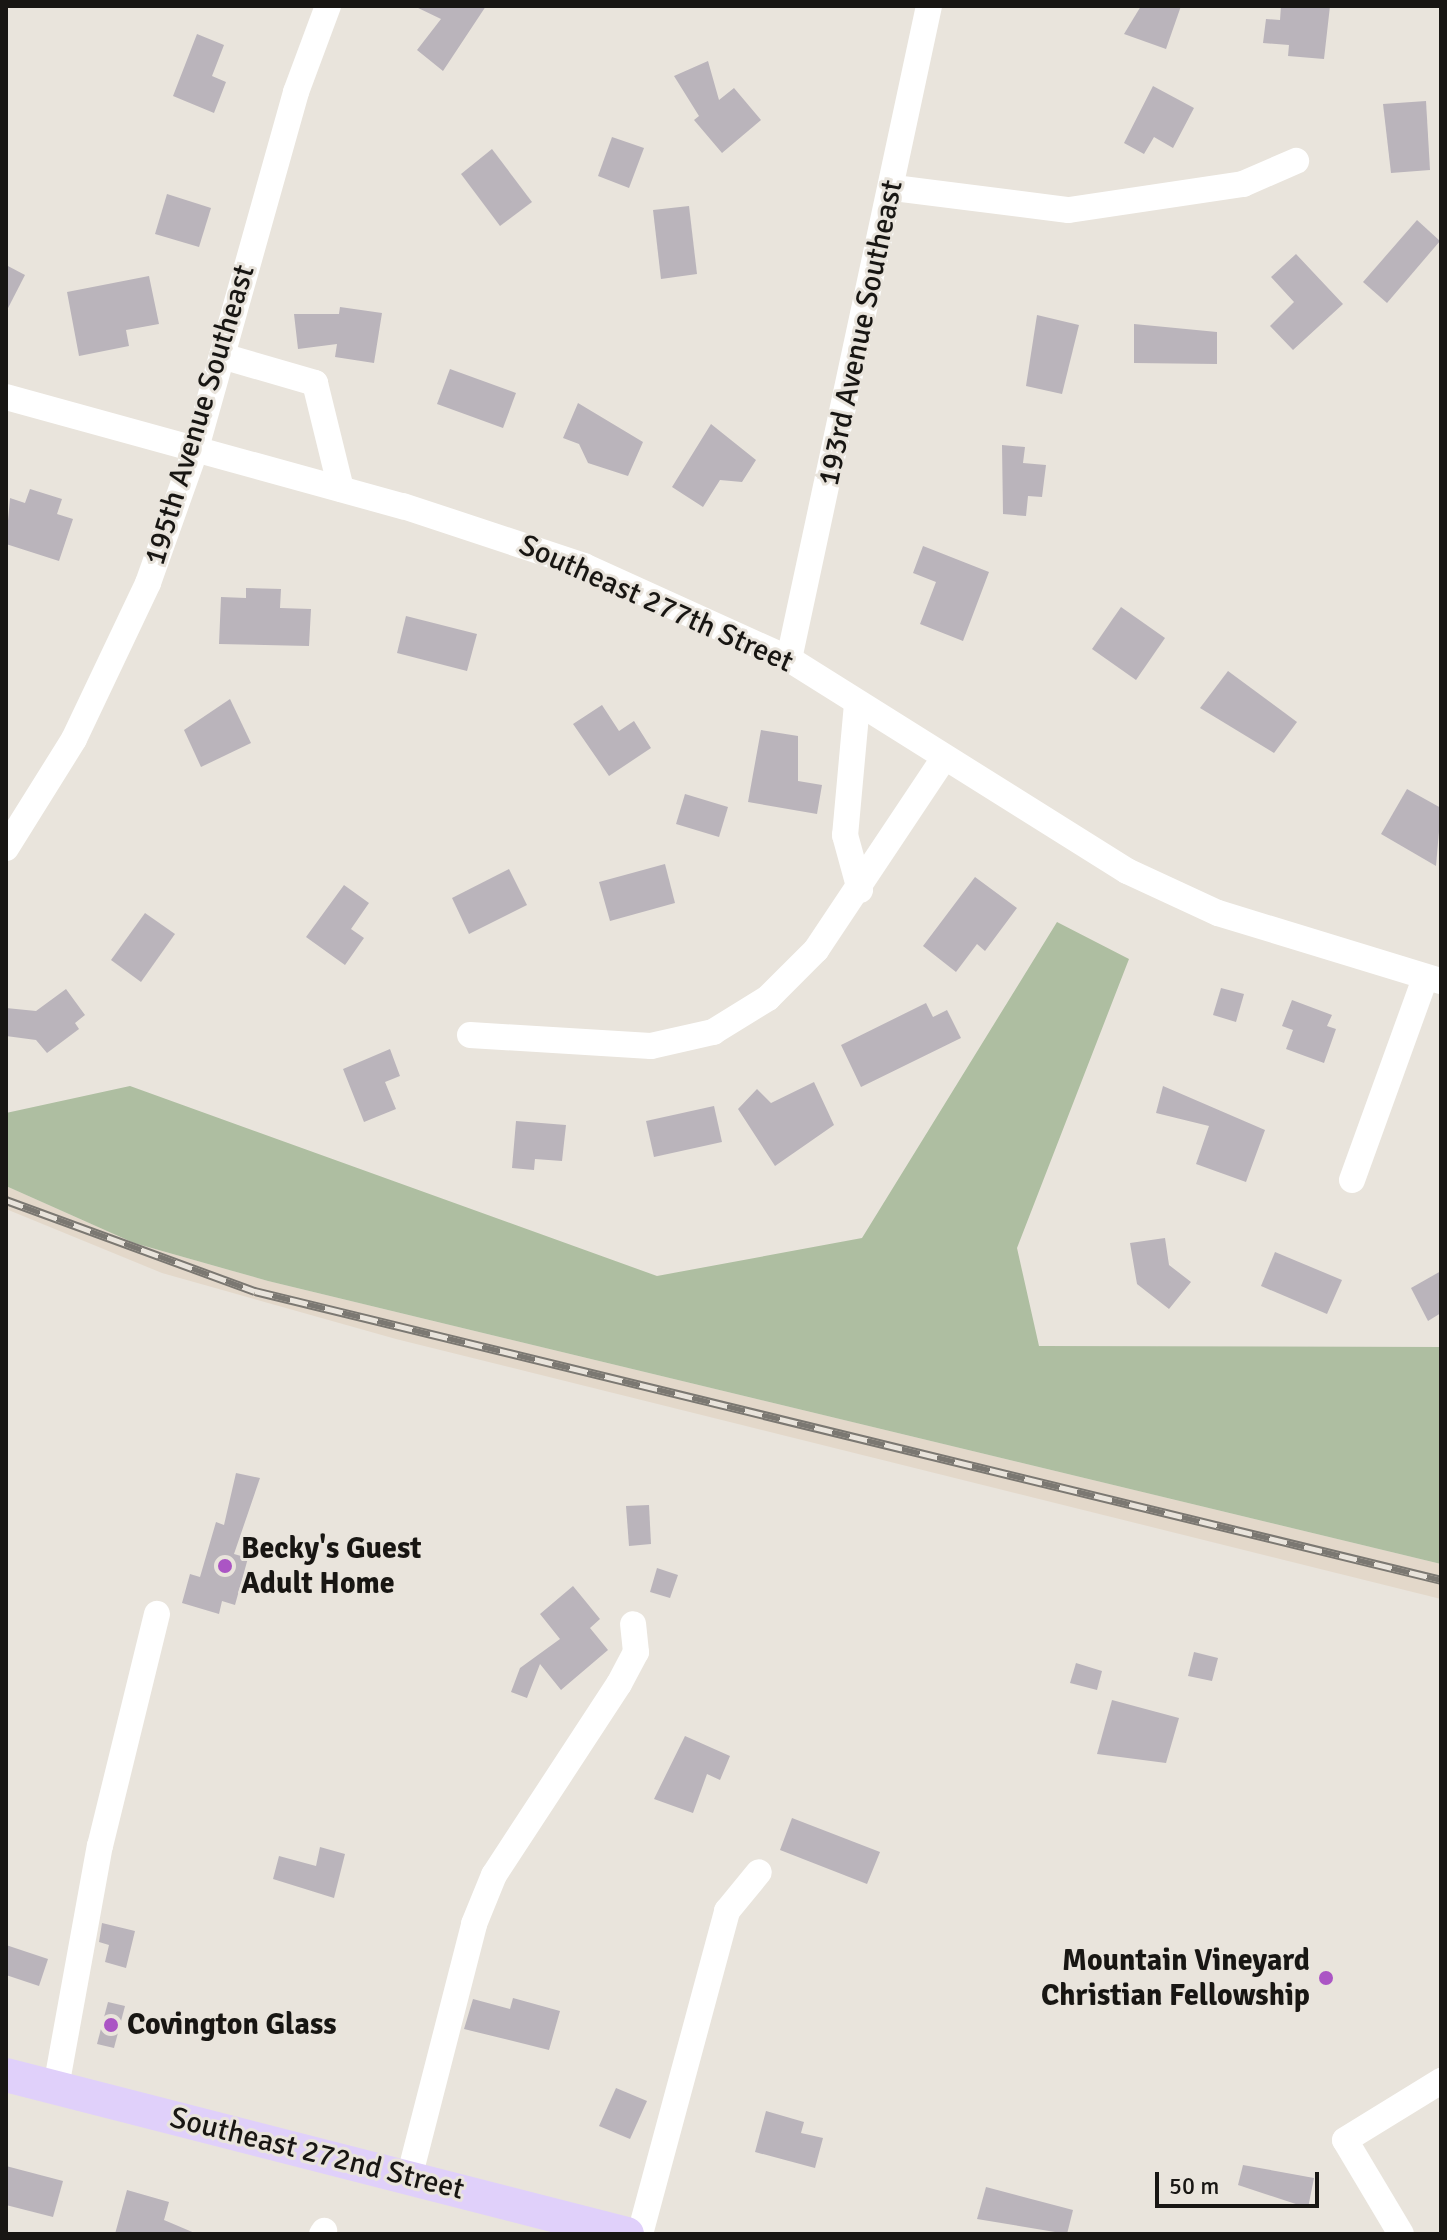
<!DOCTYPE html>
<html>
<head>
<meta charset="utf-8">
<style>
	body { margin:0 }
	#map { position:relative; width:1447px; height:2240px; overflow:hidden; background:#e9e4dc; font-family:Signika,sans-serif }
	div>[style] { position:absolute }
	.built>* { inset:0; background:#e3d8ca }
	.green>* { inset:0; background:#aebea1 }
	.building>* { inset:0; background:#bab4bb }
	.minor>* { height:26px; margin:-13px; padding:0 13px; transform-origin:13px; border-radius:13px; background:#fff }
	.major>* { height:34px; margin:-17px; padding:0 17px; transform-origin:17px; border-radius:17px; background:#e0d0fa }
	.rail>* { height:9px; margin-top:-4.5px; transform-origin:0; background:repeating-linear-gradient(90deg,#e9e4dc 0 18px,#7b7872 0 36px); box-sizing:border-box; border-block:2px solid #7b7872 }
	.dots>* { width:22px; height:22px; translate:-50% -50%; box-sizing:border-box; border:4px solid #e9e4dc; border-radius:50% }
	span { translate:-50% -50%; white-space:nowrap; text-align:center; line-height:1.15; -webkit-text-stroke:6px #e9e4dc; paint-order:stroke }
	.street-label { font-size:30px; color:#181613 }
	.poi-label { font-size:30px; color:#181613; font-weight:700 }
	.left { translate:0 -50%; text-align:left }
	.right { translate:-100% -50%; text-align:right }
	.frame { position:absolute; inset:0; border:8px solid #181613; pointer-events:none }
	.scale { position:absolute; left:1155px; top:2172px; width:164px; height:36px; box-sizing:border-box; border:4px solid #181613; border-top:0; padding-left:10px; font-size:24px; line-height:28px; white-space:nowrap; color:#181613; -webkit-text-stroke:6px #e9e4dc; paint-order:stroke }
</style>
</head>
<body>
<div id="map">
	<div class="built">
		<i style="clip-path:polygon(6px 1186px,134px 1243px,268px 1281px,1441px 1564px,1441px 1599px,396px 1339px,162px 1273px,6px 1209px)"></i>
	</div>
	<div class="green">
		<i style="clip-path:polygon(1057px 922px,1129px 959px,1017px 1248px,1039px 1346px,1441px 1347px,1441px 1564px,268px 1281px,134px 1243px,6px 1186px,6px 1113px,130px 1086px,657px 1276px,862px 1238px)"></i>
	</div>
	<div class="building">
		<i style="clip-path:polygon(414px 6px,486px 6px,443px 71px,417px 50px,441px 19px)"></i>
		<i style="clip-path:polygon(1141px 6px,1181px 6px,1166px 49px,1124px 34px)"></i>
		<i style="clip-path:polygon(1281px 6px,1330px 6px,1324px 59px,1288px 56px,1289px 45px,1263px 43px,1266px 19px,1280px 20px)"></i>
		<i style="clip-path:polygon(197px 34px,224px 45px,212px 76px,226px 82px,214px 113px,173px 96px)"></i>
		<i style="clip-path:polygon(708px 61px,719px 100px,734px 88px,761px 120px,722px 153px,694px 120px,699px 116px,674px 76px)"></i>
		<i style="clip-path:polygon(1153px 86px,1194px 108px,1173px 148px,1154px 137px,1144px 154px,1124px 143px)"></i>
		<i style="clip-path:polygon(1426px 101px,1430px 170px,1391px 173px,1383px 104px)"></i>
		<i style="clip-path:polygon(612px 137px,644px 148px,629px 188px,598px 176px)"></i>
		<i style="clip-path:polygon(492px 149px,532px 202px,500px 226px,461px 174px)"></i>
		<i style="clip-path:polygon(167px 194px,211px 208px,199px 247px,155px 234px)"></i>
		<i style="clip-path:polygon(689px 206px,697px 274px,661px 279px,653px 210px)"></i>
		<i style="clip-path:polygon(1417px 220px,1440px 241px,1387px 303px,1363px 282px)"></i>
		<i style="clip-path:polygon(1296px 254px,1343px 304px,1293px 350px,1270px 326px,1294px 302px,1271px 277px)"></i>
		<i style="clip-path:polygon(6px 265px,25px 275px,6px 312px)"></i>
		<i style="clip-path:polygon(149px 276px,159px 324px,126px 330px,129px 346px,79px 356px,67px 292px)"></i>
		<i style="clip-path:polygon(340px 307px,382px 313px,374px 363px,335px 357px,337px 344px,298px 349px,294px 314px,339px 314px)"></i>
		<i style="clip-path:polygon(1037px 315px,1079px 325px,1062px 394px,1026px 386px)"></i>
		<i style="clip-path:polygon(1134px 324px,1217px 332px,1217px 364px,1134px 363px)"></i>
		<i style="clip-path:polygon(450px 369px,516px 393px,503px 428px,437px 404px)"></i>
		<i style="clip-path:polygon(578px 403px,643px 442px,628px 476px,588px 463px,579px 444px,563px 438px)"></i>
		<i style="clip-path:polygon(711px 424px,756px 460px,742px 482px,720px 480px,703px 507px,672px 487px)"></i>
		<i style="clip-path:polygon(1002px 445px,1025px 447px,1023px 463px,1046px 465px,1042px 497px,1028px 496px,1026px 516px,1003px 514px)"></i>
		<i style="clip-path:polygon(30px 489px,62px 499px,57px 514px,73px 519px,59px 561px,6px 544px,10px 498px,25px 503px)"></i>
		<i style="clip-path:polygon(923px 546px,989px 572px,963px 641px,920px 624px,936px 582px,913px 573px)"></i>
		<i style="clip-path:polygon(246px 588px,281px 589px,280px 608px,311px 609px,309px 646px,219px 644px,221px 597px,246px 598px)"></i>
		<i style="clip-path:polygon(1121px 607px,1165px 638px,1136px 680px,1092px 649px)"></i>
		<i style="clip-path:polygon(406px 616px,477px 634px,467px 671px,397px 653px)"></i>
		<i style="clip-path:polygon(1228px 671px,1297px 722px,1274px 753px,1200px 708px)"></i>
		<i style="clip-path:polygon(230px 699px,251px 743px,201px 767px,184px 730px)"></i>
		<i style="clip-path:polygon(602px 705px,619px 731px,634px 721px,651px 748px,609px 776px,573px 724px)"></i>
		<i style="clip-path:polygon(761px 730px,798px 736px,798px 781px,822px 785px,817px 814px,748px 802px)"></i>
		<i style="clip-path:polygon(1407px 789px,1441px 808px,1436px 866px,1381px 834px)"></i>
		<i style="clip-path:polygon(685px 794px,728px 807px,719px 837px,676px 824px)"></i>
		<i style="clip-path:polygon(665px 864px,675px 903px,610px 921px,599px 882px)"></i>
		<i style="clip-path:polygon(509px 869px,527px 905px,469px 934px,452px 898px)"></i>
		<i style="clip-path:polygon(975px 877px,1017px 908px,985px 951px,977px 944px,956px 972px,923px 946px)"></i>
		<i style="clip-path:polygon(344px 885px,369px 903px,351px 929px,364px 938px,345px 965px,306px 937px)"></i>
		<i style="clip-path:polygon(145px 913px,175px 934px,141px 982px,111px 960px)"></i>
		<i style="clip-path:polygon(1221px 988px,1244px 994px,1236px 1022px,1213px 1015px)"></i>
		<i style="clip-path:polygon(66px 989px,85px 1015px,75px 1023px,79px 1029px,47px 1053px,36px 1040px,6px 1036px,6px 1008px,36px 1011px)"></i>
		<i style="clip-path:polygon(1292px 1000px,1332px 1015px,1327px 1026px,1336px 1029px,1324px 1063px,1286px 1049px,1293px 1030px,1282px 1026px)"></i>
		<i style="clip-path:polygon(926px 1003px,933px 1017px,947px 1010px,961px 1038px,861px 1087px,841px 1045px)"></i>
		<i style="clip-path:polygon(390px 1049px,400px 1076px,385px 1082px,396px 1109px,364px 1122px,343px 1069px)"></i>
		<i style="clip-path:polygon(814px 1082px,834px 1125px,775px 1166px,738px 1109px,757px 1089px,771px 1103px)"></i>
		<i style="clip-path:polygon(1163px 1086px,1265px 1130px,1246px 1182px,1196px 1164px,1209px 1126px,1156px 1113px)"></i>
		<i style="clip-path:polygon(714px 1106px,722px 1142px,654px 1157px,646px 1121px)"></i>
		<i style="clip-path:polygon(516px 1121px,566px 1125px,562px 1161px,535px 1159px,534px 1170px,512px 1168px)"></i>
		<i style="clip-path:polygon(1165px 1238px,1169px 1265px,1191px 1282px,1169px 1309px,1137px 1284px,1130px 1243px)"></i>
		<i style="clip-path:polygon(1275px 1252px,1342px 1280px,1327px 1314px,1261px 1286px)"></i>
		<i style="clip-path:polygon(1441px 1271px,1441px 1313px,1428px 1321px,1411px 1288px)"></i>
		<i style="clip-path:polygon(236px 1473px,260px 1478px,234px 1554px,248px 1558px,235px 1605px,222px 1601px,219px 1614px,182px 1603px,190px 1574px,200px 1577px,216px 1522px,224px 1525px)"></i>
		<i style="clip-path:polygon(649px 1505px,651px 1544px,629px 1546px,626px 1506px)"></i>
		<i style="clip-path:polygon(657px 1568px,678px 1575px,670px 1598px,650px 1592px)"></i>
		<i style="clip-path:polygon(573px 1586px,600px 1619px,590px 1628px,608px 1650px,561px 1690px,540px 1664px,527px 1698px,511px 1692px,520px 1668px,560px 1639px,540px 1614px)"></i>
		<i style="clip-path:polygon(1194px 1652px,1218px 1658px,1212px 1681px,1188px 1676px)"></i>
		<i style="clip-path:polygon(1076px 1663px,1102px 1671px,1097px 1690px,1070px 1683px)"></i>
		<i style="clip-path:polygon(1112px 1700px,1179px 1718px,1166px 1763px,1097px 1754px)"></i>
		<i style="clip-path:polygon(685px 1736px,730px 1756px,720px 1780px,707px 1774px,693px 1813px,654px 1799px)"></i>
		<i style="clip-path:polygon(792px 1818px,880px 1852px,867px 1884px,780px 1850px)"></i>
		<i style="clip-path:polygon(320px 1847px,345px 1854px,334px 1898px,273px 1879px,279px 1856px,316px 1866px)"></i>
		<i style="clip-path:polygon(102px 1923px,135px 1931px,126px 1968px,105px 1962px,109px 1945px,99px 1942px)"></i>
		<i style="clip-path:polygon(6px 1945px,48px 1959px,39px 1986px,6px 1975px)"></i>
		<i style="clip-path:polygon(513px 1998px,560px 2011px,549px 2050px,464px 2029px,473px 1999px,510px 2009px)"></i>
		<i style="clip-path:polygon(108px 2002px,125px 2006px,114px 2048px,97px 2044px)"></i>
		<i style="clip-path:polygon(616px 2088px,647px 2101px,630px 2139px,599px 2126px)"></i>
		<i style="clip-path:polygon(766px 2111px,804px 2122px,801px 2133px,823px 2138px,815px 2168px,755px 2152px)"></i>
		<i style="clip-path:polygon(1243px 2165px,1314px 2178px,1308px 2208px,1238px 2185px)"></i>
		<i style="clip-path:polygon(6px 2166px,63px 2181px,53px 2217px,6px 2205px)"></i>
		<i style="clip-path:polygon(986px 2187px,1073px 2210px,1067px 2234px,977px 2219px)"></i>
		<i style="clip-path:polygon(127px 2190px,169px 2202px,164px 2220px,197px 2234px,115px 2234px)"></i>
	</div>
	<div class="minor">
		<i style="left:894px;top:188px;width:176px;rotate:7.2deg"></i>
		<i style="left:1069px;top:210px;width:176px;rotate:-8.5deg"></i>
		<i style="left:1243px;top:184px;width:58px;rotate:-23.5deg"></i>
		<i style="left:222px;top:356px;width:97px;rotate:16.2deg"></i>
		<i style="left:315px;top:383px;width:109px;rotate:76.2deg"></i>
		<i style="left:6px;top:397px;width:412px;rotate:15.4deg"></i>
		<i style="left:403px;top:506px;width:191px;rotate:18.3deg"></i>
		<i style="left:584px;top:566px;width:225px;rotate:24.4deg"></i>
		<i style="left:789px;top:659px;width:399px;rotate:32.1deg"></i>
		<i style="left:1127px;top:871px;width:100px;rotate:24.8deg"></i>
		<i style="left:1218px;top:913px;width:233px;rotate:17deg"></i>
		<i style="left:789px;top:659px;width:668px;rotate:-77.9deg"></i>
		<i style="left:857px;top:704px;width:132px;rotate:95.2deg"></i>
		<i style="left:845px;top:835px;width:57px;rotate:74.7deg"></i>
		<i style="left:6px;top:848px;width:128px;rotate:-58deg"></i>
		<i style="left:74px;top:739px;width:173px;rotate:-64.6deg"></i>
		<i style="left:148px;top:583px;width:143px;rotate:-70.4deg"></i>
		<i style="left:196px;top:448px;width:370px;rotate:-74.3deg"></i>
		<i style="left:296px;top:92px;width:92px;rotate:-69.6deg"></i>
		<i style="left:470px;top:1035px;width:181px;rotate:3.5deg"></i>
		<i style="left:651px;top:1046px;width:64px;rotate:-12.7deg"></i>
		<i style="left:713px;top:1032px;width:65px;rotate:-31.7deg"></i>
		<i style="left:768px;top:998px;width:68px;rotate:-45deg"></i>
		<i style="left:816px;top:950px;width:227px;rotate:-56.3deg"></i>
		<i style="left:1352px;top:1180px;width:215px;rotate:-70.1deg"></i>
		<i style="left:56px;top:2087px;width:245px;rotate:-79.7deg"></i>
		<i style="left:100px;top:1846px;width:239px;rotate:-76.2deg"></i>
		<i style="left:409px;top:2178px;width:262px;rotate:-75.6deg"></i>
		<i style="left:474px;top:1924px;width:53px;rotate:-67.8deg"></i>
		<i style="left:494px;top:1875px;width:228px;rotate:-56.8deg"></i>
		<i style="left:619px;top:1684px;width:36px;rotate:-62deg"></i>
		<i style="left:636px;top:1652px;width:28px;rotate:-96deg"></i>
		<i style="left:322px;top:2234px;width:4px;rotate:-56deg"></i>
		<i style="left:640px;top:2234px;width:335px;rotate:-74.9deg"></i>
		<i style="left:727px;top:1911px;width:50px;rotate:-50.6deg"></i>
		<i style="left:1401px;top:2234px;width:109px;rotate:-120.8deg"></i>
		<i style="left:1345px;top:2140px;width:113px;rotate:-31.6deg"></i>
	</div>
	<div class="major">
		<i style="left:6px;top:2075px;width:641px;rotate:14.36deg"></i>
	</div>
	<div class="rail">
		<i style="left:6px;top:1200px;width:265px;rotate:20.1deg"></i>
		<i style="left:255px;top:1291px;width:1221px;rotate:13.69deg"></i>
	</div>
	<div class="dots">
		<i style="left:225px;top:1566px;background:#ab55c4"></i>
		<i style="left:1326px;top:1978px;background:#ab55c4"></i>
		<i style="left:111px;top:2025px;background:#ab55c4"></i>
	</div>
	<div class="street-label">
		<span style="left:861px;top:333px;rotate:-78deg">193rd Avenue Southeast</span>
		<span style="left:200px;top:415px;rotate:-73deg">195th Avenue Southeast</span>
		<span style="left:656px;top:604px;rotate:24deg">Southeast 277th Street</span>
		<span style="left:317px;top:2154px;rotate:14deg">Southeast 272nd Street</span>
	</div>
	<div class="poi-label">
		<span class="left" style="left:241px;top:1566px">Becky's Guest<br>Adult Home</span>
		<span class="right" style="left:1310px;top:1978px">Mountain Vineyard<br>Christian Fellowship</span>
		<span class="left" style="left:127px;top:2025px">Covington Glass</span>
	</div>
	<div class="frame"></div>
	<div class="scale">50 m</div>
</div>
</body>
</html>
